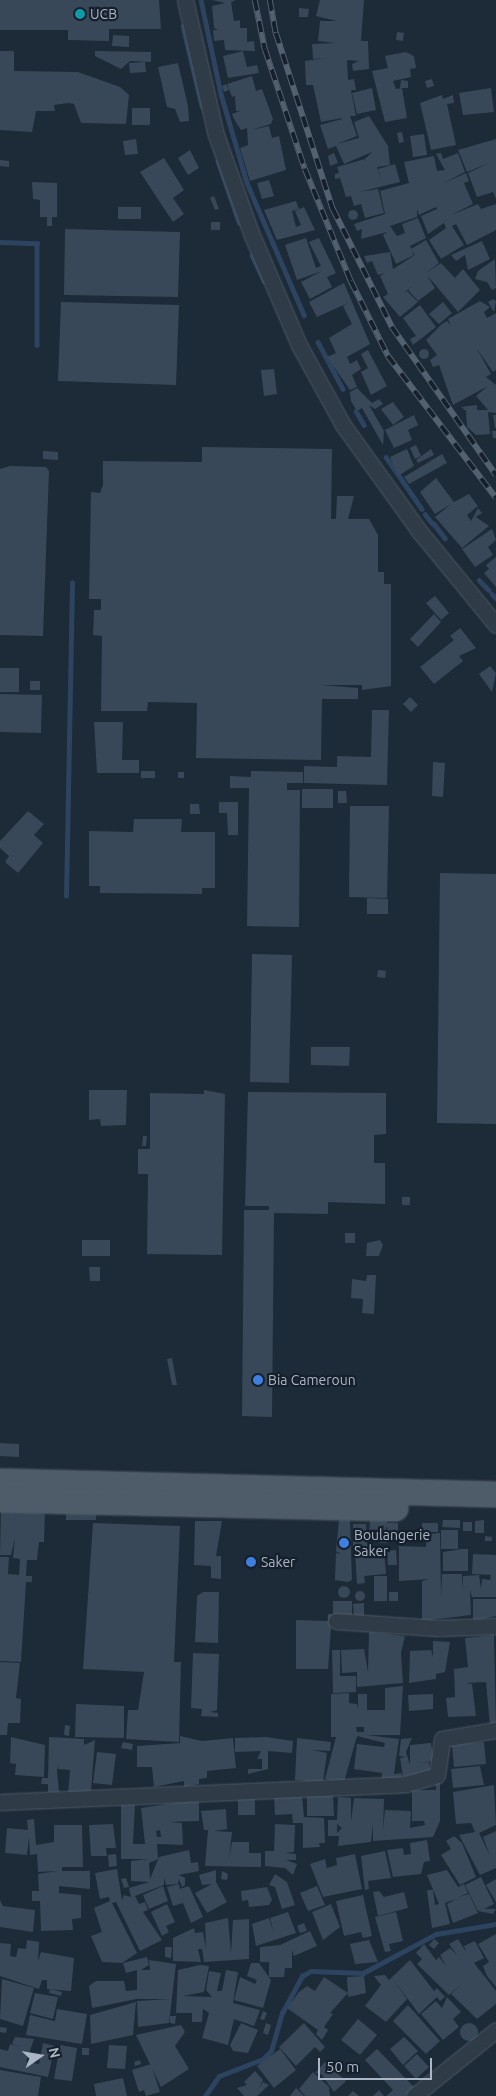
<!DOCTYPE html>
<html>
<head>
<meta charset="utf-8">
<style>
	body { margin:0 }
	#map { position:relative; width:496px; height:2096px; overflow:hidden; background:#1d2a37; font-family:Ubuntu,sans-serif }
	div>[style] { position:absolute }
	.stream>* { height:4.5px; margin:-2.25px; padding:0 2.25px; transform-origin:2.25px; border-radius:2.25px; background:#2c445f }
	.building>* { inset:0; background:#384858 }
	.round { border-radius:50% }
	.roads { filter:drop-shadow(0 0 1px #4e5966) drop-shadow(0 0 1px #4e5966) }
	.minor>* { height:15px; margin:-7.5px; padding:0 7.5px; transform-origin:7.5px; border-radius:7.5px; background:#303b48 }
	.primary>* { height:25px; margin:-12.5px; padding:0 12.5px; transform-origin:12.5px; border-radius:12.5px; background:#4e5b68 }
	.rail>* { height:5.5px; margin-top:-2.75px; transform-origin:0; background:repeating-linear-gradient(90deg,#16202c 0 11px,#52606f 0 22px); box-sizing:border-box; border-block:1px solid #52606f }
	.dots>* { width:14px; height:14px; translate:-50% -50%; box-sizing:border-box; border:2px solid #16202c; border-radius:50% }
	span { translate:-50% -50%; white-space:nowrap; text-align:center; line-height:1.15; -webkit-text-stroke:4.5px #16202c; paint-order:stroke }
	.poi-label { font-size:14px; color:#aab6c5 }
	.left { translate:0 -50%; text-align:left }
	.north { position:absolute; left:15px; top:2031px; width:50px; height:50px; -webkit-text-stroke:4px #16202c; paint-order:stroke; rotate:77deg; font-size:14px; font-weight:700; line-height:20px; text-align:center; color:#aab6c5 }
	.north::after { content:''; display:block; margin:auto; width:18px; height:22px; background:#aab6c5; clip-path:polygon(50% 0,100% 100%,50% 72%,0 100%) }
	.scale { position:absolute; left:318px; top:2058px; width:114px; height:22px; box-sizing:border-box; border:2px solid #aab6c5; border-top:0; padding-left:6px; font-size:15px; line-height:18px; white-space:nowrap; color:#aab6c5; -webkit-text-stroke:4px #16202c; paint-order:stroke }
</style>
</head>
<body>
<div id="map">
	<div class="stream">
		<i style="left:201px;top:0;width:96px;rotate:78deg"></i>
		<i style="left:221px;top:94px;width:93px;rotate:73.7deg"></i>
		<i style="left:247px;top:183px;width:144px;rotate:66.6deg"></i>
		<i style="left:183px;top:26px;width:82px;rotate:76.6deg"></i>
		<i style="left:218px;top:161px;width:65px;rotate:71deg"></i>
		<i style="left:0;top:242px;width:37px;rotate:2deg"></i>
		<i style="left:37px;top:243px;width:102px;rotate:90deg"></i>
		<i style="left:252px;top:255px;width:29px;rotate:65deg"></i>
		<i style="left:318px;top:342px;width:53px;rotate:62deg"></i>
		<i style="left:356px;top:411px;width:16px;rotate:60deg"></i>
		<i style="left:386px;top:457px;width:63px;rotate:55.3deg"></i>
		<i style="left:425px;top:514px;width:11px;rotate:52deg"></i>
		<i style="left:434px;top:524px;width:18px;rotate:52deg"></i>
		<i style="left:479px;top:580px;width:14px;rotate:45deg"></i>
		<i style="left:492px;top:594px;width:6px;rotate:45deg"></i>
		<i style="left:66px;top:896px;width:313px;rotate:-88.9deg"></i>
		<i style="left:205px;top:2096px;width:24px;rotate:-55deg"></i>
		<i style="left:219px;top:2076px;width:47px;rotate:-21.1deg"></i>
		<i style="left:263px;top:2059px;width:11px;rotate:-45deg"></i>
		<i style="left:271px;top:2051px;width:40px;rotate:-74deg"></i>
		<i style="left:282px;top:2013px;width:42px;rotate:-61.6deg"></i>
		<i style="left:302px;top:1976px;width:10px;rotate:-29deg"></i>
		<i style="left:311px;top:1971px;width:52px;rotate:2.2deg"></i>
		<i style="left:363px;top:1973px;width:83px;rotate:-28.1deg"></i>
		<i style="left:436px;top:1934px;width:61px;rotate:-9.5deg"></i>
	</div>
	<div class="building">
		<i style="clip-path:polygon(0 0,159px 0,161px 29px,109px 29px,109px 41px,68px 40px,68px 30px,0 30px)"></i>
		<i style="clip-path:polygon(212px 0,236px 0,231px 2px,234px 21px,240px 20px,240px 28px,247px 28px,247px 42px,254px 41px,255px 51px,225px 50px,224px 40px,214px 41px,213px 30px,218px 30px,214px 28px,212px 6px,225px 3px)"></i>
		<i style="clip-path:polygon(320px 0,364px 0,361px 41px,368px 41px,369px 69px,353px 71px,352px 64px,359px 61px,347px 60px,348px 80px,354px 79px,356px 90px,351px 90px,356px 116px,350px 116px,357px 136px,337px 144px,359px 138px,354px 122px,369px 116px,388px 146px,390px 165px,377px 167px,381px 181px,378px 169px,395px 164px,400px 182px,359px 192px,378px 189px,384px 213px,365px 218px,361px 204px,354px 206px,351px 196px,346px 197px,340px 178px,335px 179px,335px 174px,339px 173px,337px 167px,365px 159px,372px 152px,344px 164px,336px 146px,328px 149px,320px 125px,342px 119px,342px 118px,321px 122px,313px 85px,306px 85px,305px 61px,324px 58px,313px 59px,312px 44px,335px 43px,318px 41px,320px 21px,337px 21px,316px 16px)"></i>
		<i style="clip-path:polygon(299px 8px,309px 9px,308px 17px,299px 17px)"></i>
		<i style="clip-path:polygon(397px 32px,404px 33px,403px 41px,396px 40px)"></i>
		<i style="clip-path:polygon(113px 35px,129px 36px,129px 47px,112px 46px)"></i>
		<i style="clip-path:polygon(0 51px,14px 51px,14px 71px,78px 72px,120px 87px,129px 95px,126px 124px,81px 123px,74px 104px,69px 103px,54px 105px,55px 111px,36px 111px,32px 132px,0 130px)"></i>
		<i style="clip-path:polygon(95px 51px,151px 52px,151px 62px,130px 61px,121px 69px,95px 56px)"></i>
		<i style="clip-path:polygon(243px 51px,247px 67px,257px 65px,259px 73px,228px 78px,223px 56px)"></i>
		<i style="clip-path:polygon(406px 52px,414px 56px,416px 68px,410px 69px,411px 77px,393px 81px,396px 89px,402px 88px,407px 118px,385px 122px,372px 71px,388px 68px,385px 56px)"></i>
		<i style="clip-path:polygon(145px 62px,146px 72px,130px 73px,129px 63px)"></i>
		<i style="clip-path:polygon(178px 63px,188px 106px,189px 121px,180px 122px,175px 109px,167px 107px,158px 67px)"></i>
		<i style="clip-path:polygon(252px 76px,256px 91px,262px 89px,273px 119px,271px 124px,251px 130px,269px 126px,272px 138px,279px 136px,286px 170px,250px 181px,240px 148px,248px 145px,247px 128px,241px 130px,235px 121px,232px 114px,240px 111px,236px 111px,235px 96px,232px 97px,227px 84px)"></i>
		<i style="clip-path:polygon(432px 79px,434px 86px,427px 88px,425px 81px)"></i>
		<i style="clip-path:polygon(401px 80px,408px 81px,408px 88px,400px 88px)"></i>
		<i style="clip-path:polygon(226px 84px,229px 90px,224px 92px,222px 86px)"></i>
		<i style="clip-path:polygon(372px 88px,376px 110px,357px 114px,352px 93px)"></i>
		<i style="clip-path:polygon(491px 88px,494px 112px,463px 115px,459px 93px)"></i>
		<i style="clip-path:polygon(442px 95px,443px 99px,453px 95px,454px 103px,447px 104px,456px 145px,431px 150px,420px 103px)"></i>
		<i style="clip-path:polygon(132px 108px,150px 108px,150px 125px,132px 125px)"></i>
		<i style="clip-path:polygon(402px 132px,404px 142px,399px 143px,397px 133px)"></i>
		<i style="clip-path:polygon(424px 134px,427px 155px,413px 157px,410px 136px)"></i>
		<i style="clip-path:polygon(136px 139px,138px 154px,125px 155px,123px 141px)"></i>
		<i style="clip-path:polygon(496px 139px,496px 199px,493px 192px,477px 197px,468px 173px,489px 163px,467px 172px,458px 150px)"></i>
		<i style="clip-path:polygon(190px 150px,199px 168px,188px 175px,178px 158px)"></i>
		<i style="clip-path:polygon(334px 153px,338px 163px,330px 166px,328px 156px)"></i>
		<i style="clip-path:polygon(441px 153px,443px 159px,458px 153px,465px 172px,442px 184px,466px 173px,469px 181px,464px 183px,473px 204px,451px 215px,478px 204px,481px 209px,496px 204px,496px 230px,467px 245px,456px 224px,452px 226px,464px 245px,441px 259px,429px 240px,446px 228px,444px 223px,428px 234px,421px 216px,437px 209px,442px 219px,436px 207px,419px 215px,417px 209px,417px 217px,390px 226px,397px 236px,405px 233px,402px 224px,418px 218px,426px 238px,410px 246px,414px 255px,396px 264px,383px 235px,387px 232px,361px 239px,362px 229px,357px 231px,354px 224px,385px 214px,380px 191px,409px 183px,404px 162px,434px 156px,437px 171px,445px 170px,436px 154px)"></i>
		<i style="clip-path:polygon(164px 158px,184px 190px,173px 198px,184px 214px,173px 222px,140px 172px)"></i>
		<i style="clip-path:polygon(0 160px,9px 161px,9px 167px,0 166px)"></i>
		<i style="clip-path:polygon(269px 180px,274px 196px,262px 199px,257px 183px)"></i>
		<i style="clip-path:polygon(32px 182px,57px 183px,57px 217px,52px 217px,52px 226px,47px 226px,47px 217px,40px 217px,40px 200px,33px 199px)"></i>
		<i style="clip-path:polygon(214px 196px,219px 209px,215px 210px,210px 198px)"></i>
		<i style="clip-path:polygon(296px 201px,299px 209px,292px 211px,296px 227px,301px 225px,295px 211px,304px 207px,315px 230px,277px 240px,264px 210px)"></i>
		<i style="clip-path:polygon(118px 207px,141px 207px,141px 219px,118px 219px)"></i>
		<i class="round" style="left:348px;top:210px;width:10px;height:10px"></i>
		<i style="clip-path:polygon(211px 222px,220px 222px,220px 230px,211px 230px)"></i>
		<i style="clip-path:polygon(65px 229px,180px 232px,178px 297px,64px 295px)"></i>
		<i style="clip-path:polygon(306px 238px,316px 268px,321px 266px,309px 242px,319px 238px,336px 273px,327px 277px,332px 287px,310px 299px,301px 282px,322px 271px,297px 280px,285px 245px)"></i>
		<i style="clip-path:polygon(426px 240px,439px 263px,426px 273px,441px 263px,455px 278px,463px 269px,480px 290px,458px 312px,427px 275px,435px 288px,418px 301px,408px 290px,412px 286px,404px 293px,407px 291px,418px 302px,400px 317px,383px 297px,388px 294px,380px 276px,385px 273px,378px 275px,372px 261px,367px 263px,364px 256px,390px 252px,393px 269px,415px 255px,411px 249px)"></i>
		<i style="clip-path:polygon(482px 241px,490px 259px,468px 270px,465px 255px,456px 261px,451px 255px)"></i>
		<i style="clip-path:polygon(495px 259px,496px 288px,492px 290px,487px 282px,475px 279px,478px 271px)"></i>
		<i style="clip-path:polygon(344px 283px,370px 344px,347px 357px,350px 364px,357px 360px,361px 369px,352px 375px,357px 387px,350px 390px,327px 357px,336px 353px,329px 338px,352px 324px,343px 306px,348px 303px,317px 317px,309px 302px)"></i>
		<i style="clip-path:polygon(493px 299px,496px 301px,494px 312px,488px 302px)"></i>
		<i style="clip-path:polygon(480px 301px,490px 307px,484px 312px,487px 318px,496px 313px,496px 370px,493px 372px,477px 349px,491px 374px,486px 377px,496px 385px,496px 413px,488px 412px,490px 434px,476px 435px,467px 427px,466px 411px,461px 407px,477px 405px,477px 410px,488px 410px,476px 396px,488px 386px,453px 405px,439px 365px,433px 367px,430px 360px,437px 355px,426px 340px,442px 324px,447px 321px,451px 326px,448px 319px)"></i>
		<i style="clip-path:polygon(61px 302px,179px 305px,176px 385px,58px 381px)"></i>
		<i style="clip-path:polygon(443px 302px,452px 313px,439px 324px,429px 314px)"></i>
		<i style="clip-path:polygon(420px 305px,436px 327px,413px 345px,410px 339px,416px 336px,403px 318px)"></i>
		<i class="round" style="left:419px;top:349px;width:10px;height:10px"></i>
		<i style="clip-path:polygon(368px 350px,387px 386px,371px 395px,361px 372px,368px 368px,361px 354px)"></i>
		<i style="clip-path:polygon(274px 369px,277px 394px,264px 396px,261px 370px)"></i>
		<i style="clip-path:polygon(357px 388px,372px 403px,379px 399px,383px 404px,375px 409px,369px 405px,384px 431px,383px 445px,362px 408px,357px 411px,351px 401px,350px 392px)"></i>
		<i style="clip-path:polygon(393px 402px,404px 417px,393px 425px,381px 409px)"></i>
		<i style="clip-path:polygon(414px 415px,418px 425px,408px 430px,412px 440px,394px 448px,385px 430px)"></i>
		<i style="clip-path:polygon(493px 415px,496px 415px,496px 428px,495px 428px)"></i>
		<i style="clip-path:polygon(492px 431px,496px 431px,496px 438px,493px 438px)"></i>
		<i style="clip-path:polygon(416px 445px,421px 456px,415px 459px,410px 448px)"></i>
		<i style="clip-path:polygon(202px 447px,332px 449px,331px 519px,336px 519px,337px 496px,354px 496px,348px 519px,369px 519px,378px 535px,378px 572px,384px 572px,384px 584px,391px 584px,391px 686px,362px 690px,362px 685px,322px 685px,358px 688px,358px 699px,322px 699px,321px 760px,196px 758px,197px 703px,148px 702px,147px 711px,101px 711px,102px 636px,93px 635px,94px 610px,101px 610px,101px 599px,89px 599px,91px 492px,100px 493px,103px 485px,103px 461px,202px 462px)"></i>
		<i style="clip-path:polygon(407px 449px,414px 466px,398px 476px,390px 457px)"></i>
		<i style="clip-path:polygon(431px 449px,434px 455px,418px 463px,416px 460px)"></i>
		<i style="clip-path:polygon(43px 451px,58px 452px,58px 460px,43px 459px)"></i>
		<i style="clip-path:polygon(442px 454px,447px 463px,409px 484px,404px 477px)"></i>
		<i style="clip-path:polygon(10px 466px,46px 467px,49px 471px,43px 636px,0 635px,0 469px)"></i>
		<i style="clip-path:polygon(436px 478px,454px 502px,469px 494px,478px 506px,467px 515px,471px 521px,478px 508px,482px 513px,476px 517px,489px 526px,462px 548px,435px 517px,451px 504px,435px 514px,420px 492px)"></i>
		<i style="clip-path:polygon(492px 529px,496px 540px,488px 547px,493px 555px,475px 567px,462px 549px)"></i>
		<i style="clip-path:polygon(496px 557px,496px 587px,484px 573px,489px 569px,486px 565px)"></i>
		<i style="clip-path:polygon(435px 596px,449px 613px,441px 620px,426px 603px)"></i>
		<i style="clip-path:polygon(434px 614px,441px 622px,418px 647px,410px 639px)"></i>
		<i style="clip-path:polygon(460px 628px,476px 648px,459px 656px,463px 661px,434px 684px,420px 667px,454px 640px,450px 636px)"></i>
		<i style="clip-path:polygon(490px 666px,496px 673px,492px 692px,479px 674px)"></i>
		<i style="clip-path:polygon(0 668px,19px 668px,19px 692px,0 692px)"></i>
		<i style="clip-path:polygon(30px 681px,40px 681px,40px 690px,30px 690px)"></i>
		<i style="clip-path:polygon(0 694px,42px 695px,41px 733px,0 732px)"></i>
		<i style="clip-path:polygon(410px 697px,418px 705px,411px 712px,403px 704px)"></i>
		<i style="clip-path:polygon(372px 710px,389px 710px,387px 785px,304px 783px,304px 766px,337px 767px,337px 756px,371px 757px)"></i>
		<i style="clip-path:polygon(94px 722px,123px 722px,122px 760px,139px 760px,139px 773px,97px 773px)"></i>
		<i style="clip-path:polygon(433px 762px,445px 763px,443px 797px,432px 796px)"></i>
		<i style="clip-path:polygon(141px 771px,155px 771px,155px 778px,141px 778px)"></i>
		<i style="clip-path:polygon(251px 771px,303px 772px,303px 783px,287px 783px,287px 790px,300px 790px,299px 927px,247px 926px,249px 788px,230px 788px,230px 776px,251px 777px)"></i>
		<i style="clip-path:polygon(178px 772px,184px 772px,184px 778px,178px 778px)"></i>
		<i style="clip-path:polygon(302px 789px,333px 789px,333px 808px,302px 808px)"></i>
		<i style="clip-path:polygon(338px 791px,346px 791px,347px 803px,338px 803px)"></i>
		<i style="clip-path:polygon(219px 802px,238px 802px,238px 835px,228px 835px,227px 813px,219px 813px)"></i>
		<i style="clip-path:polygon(190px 804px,199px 804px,200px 814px,190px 814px)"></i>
		<i style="clip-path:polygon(350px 806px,389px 806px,387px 898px,349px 897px)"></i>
		<i style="clip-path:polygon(28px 811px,44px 824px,34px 835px,43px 843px,18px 873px,5px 862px,9px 856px,0 848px,0 841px)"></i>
		<i style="clip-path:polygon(134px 819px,182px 819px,181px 832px,215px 832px,215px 888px,202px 888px,202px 894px,100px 893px,100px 886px,89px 886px,89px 831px,133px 832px)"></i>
		<i style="clip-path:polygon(440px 873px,496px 874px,496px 1124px,437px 1123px)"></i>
		<i style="clip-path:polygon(367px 898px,388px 899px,388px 914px,367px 914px)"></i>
		<i style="clip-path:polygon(252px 954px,292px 955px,289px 1083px,250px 1082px)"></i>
		<i style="clip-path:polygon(378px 970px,386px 971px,385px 978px,377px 977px)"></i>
		<i style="clip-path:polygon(311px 1047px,350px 1047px,349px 1066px,311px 1065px)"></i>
		<i style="clip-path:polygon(89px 1090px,127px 1090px,126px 1125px,101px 1126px,100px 1119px,89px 1120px)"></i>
		<i style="clip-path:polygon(204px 1090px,225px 1094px,222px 1255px,147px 1254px,148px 1174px,138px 1174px,138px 1149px,150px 1149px,150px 1093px,204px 1094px)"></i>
		<i style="clip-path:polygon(248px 1092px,386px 1093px,386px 1134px,374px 1135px,374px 1163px,385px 1163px,385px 1204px,328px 1202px,328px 1214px,274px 1213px,272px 1417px,242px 1416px,244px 1210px,269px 1210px,269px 1206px,245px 1206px)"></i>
		<i style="clip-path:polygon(143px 1136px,147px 1136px,146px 1146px,142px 1146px)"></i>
		<i style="clip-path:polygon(402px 1197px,410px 1197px,410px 1205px,402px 1205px)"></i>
		<i style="clip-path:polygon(345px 1233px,355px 1233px,355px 1243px,345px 1243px)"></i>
		<i style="clip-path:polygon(82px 1240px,110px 1240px,110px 1256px,82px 1256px)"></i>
		<i style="clip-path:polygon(380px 1240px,383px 1245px,379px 1256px,366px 1256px,367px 1243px)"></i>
		<i style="clip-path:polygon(89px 1267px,100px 1267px,100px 1281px,90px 1281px)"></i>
		<i style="clip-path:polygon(367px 1275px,376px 1275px,374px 1314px,362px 1313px,363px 1299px,351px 1298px,352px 1279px,366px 1281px)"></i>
		<i style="clip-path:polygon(172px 1358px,177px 1385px,172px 1385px,167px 1359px)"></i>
		<i style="clip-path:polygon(0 1443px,19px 1444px,19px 1457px,0 1456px)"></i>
		<i style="clip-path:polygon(1px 1509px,45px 1509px,44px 1542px,39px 1542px,37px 1560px,27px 1560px,26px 1576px,32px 1576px,32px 1582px,26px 1582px,21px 1662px,0 1661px,0 1557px,9px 1557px,8px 1574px,19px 1575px,20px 1559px,13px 1558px,15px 1538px,11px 1555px,0 1555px)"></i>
		<i style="clip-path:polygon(66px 1510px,96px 1511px,96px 1520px,66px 1520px)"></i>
		<i style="clip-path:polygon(339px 1519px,350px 1519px,352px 1580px,348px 1582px,335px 1580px,336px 1553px,341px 1554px,336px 1551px)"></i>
		<i style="clip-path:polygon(387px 1519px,387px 1523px,398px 1523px,398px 1541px,388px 1539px,387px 1526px,384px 1534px,369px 1535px,370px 1520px)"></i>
		<i style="clip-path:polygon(443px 1520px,460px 1520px,460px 1528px,442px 1527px)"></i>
		<i style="clip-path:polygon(484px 1520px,484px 1533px,475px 1533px,475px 1521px)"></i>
		<i style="clip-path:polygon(195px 1521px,222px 1521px,216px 1556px,221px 1556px,221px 1579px,211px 1578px,211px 1566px,194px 1565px)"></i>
		<i style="clip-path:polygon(463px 1522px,472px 1522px,472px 1531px,463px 1531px)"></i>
		<i style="clip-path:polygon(93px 1523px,180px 1526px,174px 1662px,181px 1662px,179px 1742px,126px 1739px,128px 1710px,138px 1710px,144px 1672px,83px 1669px)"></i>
		<i style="clip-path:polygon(422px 1523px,438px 1523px,438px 1532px,422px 1532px)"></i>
		<i style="clip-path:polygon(353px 1524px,366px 1524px,368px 1548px,362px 1552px,384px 1550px,386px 1574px,364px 1576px,365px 1583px,357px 1584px,355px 1552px,360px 1551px,353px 1551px)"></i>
		<i style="clip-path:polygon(441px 1530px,458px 1530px,458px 1549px,441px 1549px)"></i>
		<i style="clip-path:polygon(440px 1533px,441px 1598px,442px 1574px,462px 1574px,462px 1591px,463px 1576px,479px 1575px,481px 1589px,482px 1579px,490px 1580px,491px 1575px,472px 1574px,473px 1554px,496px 1555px,496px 1597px,472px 1597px,470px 1590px,471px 1615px,422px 1621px,422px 1581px,429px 1579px,399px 1581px,399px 1546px,426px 1547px,426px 1534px)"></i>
		<i style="clip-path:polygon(380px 1536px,387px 1536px,387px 1543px,380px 1543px)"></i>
		<i style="clip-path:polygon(485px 1536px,492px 1537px,492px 1541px,485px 1541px)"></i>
		<i style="clip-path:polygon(462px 1549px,468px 1549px,468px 1571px,443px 1571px,443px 1552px)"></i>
		<i style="clip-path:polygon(396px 1550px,397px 1565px,388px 1565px,387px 1551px)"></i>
		<i style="clip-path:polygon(374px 1576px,387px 1576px,387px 1601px,374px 1601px)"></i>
		<i class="round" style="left:338px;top:1586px;width:12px;height:12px"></i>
		<i class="round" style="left:355px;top:1591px;width:10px;height:10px"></i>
		<i style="clip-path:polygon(203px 1592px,219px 1592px,218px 1643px,195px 1642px,197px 1596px)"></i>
		<i style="clip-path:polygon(389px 1592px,398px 1592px,398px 1601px,389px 1601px)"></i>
		<i style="clip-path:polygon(473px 1599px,496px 1599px,496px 1616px,473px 1621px)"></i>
		<i style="clip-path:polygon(333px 1601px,352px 1601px,352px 1616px,333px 1616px)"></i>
		<i style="clip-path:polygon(364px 1603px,364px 1616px,354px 1617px,353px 1604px)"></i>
		<i style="clip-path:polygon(328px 1614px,332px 1614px,328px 1669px,296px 1669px,296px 1620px,328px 1621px)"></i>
		<i style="clip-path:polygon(369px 1632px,405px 1636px,401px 1653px,403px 1683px,357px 1687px,357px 1672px,342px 1673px,341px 1650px,364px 1649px,368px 1672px)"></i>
		<i style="clip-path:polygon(494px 1635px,496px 1725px,490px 1726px,486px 1682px,466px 1683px,472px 1684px,476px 1716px,448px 1717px,446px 1698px,455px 1697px,454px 1669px,468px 1667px,465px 1638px)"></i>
		<i style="clip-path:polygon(433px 1641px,450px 1642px,445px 1672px,436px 1674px,436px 1679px,409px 1683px,410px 1651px,431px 1650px,433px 1657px)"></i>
		<i style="clip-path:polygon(332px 1650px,340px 1650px,340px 1676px,356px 1676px,356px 1692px,333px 1693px)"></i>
		<i style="clip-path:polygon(193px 1653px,219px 1654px,217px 1710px,210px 1712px,218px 1713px,218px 1717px,201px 1716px,202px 1709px,191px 1708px)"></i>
		<i style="clip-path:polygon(0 1662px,20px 1663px,16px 1698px,21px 1699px,20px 1723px,8px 1723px,7px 1735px,0 1735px)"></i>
		<i style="clip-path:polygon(evenodd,403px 1686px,400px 1735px,367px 1735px,399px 1739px,394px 1774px,402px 1773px,401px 1780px,382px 1781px,382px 1773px,354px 1769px,357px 1744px,384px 1747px,385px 1743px,357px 1736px,344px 1782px,325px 1779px,336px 1737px,331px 1737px,331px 1694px,349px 1693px,349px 1703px,357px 1704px,358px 1709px,358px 1694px,367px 1694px,367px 1710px,385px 1710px,385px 1688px,403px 1686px,356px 1727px,364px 1727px,364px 1732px,357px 1732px,356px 1727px)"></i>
		<i style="clip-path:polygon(433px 1694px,433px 1709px,409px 1711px,408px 1695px)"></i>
		<i style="clip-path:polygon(76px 1704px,124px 1706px,124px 1738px,75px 1737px)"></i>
		<i style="clip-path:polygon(65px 1725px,70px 1726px,69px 1736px,64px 1735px)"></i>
		<i style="clip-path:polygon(180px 1736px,202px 1741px,233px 1738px,236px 1768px,207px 1771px,207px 1778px,199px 1779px,199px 1784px,184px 1787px,184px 1781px,154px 1787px,152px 1767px,137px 1767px,137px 1746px,180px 1743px)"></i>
		<i style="clip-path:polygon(11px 1737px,45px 1745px,44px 1777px,15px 1775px,16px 1764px,10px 1763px)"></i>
		<i style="clip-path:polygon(49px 1737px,84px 1739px,84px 1745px,95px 1740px,91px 1791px,68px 1795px,70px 1770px,58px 1769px,59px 1762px,57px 1771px,59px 1792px,48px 1792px,48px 1784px,41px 1784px,42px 1778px,48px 1778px)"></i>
		<i style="clip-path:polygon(266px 1737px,293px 1741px,292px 1753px,268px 1751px,268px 1769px,248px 1774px,248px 1769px,262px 1769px,262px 1759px,257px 1759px,261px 1751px,235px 1752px,235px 1738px)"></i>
		<i style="clip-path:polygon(297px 1738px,331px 1742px,330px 1751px,312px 1750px,327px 1753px,323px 1782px,295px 1780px)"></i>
		<i style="clip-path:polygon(412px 1738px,406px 1752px,410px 1765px,410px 1745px,431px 1743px,434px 1761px,417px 1763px,429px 1762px,430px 1770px,403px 1777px,400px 1758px,405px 1757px,399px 1756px,401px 1739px)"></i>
		<i style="clip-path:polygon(123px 1742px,133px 1744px,132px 1750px,121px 1748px)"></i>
		<i style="clip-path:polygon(484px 1742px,486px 1764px,454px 1767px,452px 1745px)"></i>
		<i style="clip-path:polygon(97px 1752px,116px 1754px,112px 1785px,93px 1783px)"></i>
		<i style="clip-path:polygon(480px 1766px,484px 1785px,453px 1788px,451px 1769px)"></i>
		<i style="clip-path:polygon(evenodd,436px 1782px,440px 1782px,440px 1821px,433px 1837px,373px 1841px,373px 1824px,371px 1842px,338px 1846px,339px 1836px,328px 1836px,328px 1820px,337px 1820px,338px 1797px,351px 1798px,351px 1822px,354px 1798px,384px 1799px,383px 1830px,385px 1810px,411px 1811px,410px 1828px,425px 1825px,424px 1821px,412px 1821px,412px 1790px,436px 1790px,436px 1782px,337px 1824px,342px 1828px,337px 1833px,337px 1824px)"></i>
		<i style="clip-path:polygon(494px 1785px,496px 1825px,479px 1833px,490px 1856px,483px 1837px,496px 1831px,496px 1868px,480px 1875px,459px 1835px,475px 1832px,471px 1823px,456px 1824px,453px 1792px)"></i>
		<i style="clip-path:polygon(307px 1791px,333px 1795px,334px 1816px,307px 1816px)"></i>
		<i style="clip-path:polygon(302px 1795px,304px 1817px,324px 1818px,325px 1843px,319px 1843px,320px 1847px,303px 1848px,303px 1823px,293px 1823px,292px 1814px,275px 1815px,274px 1796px)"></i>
		<i style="clip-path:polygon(255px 1796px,255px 1815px,238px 1815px,238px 1797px)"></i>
		<i style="clip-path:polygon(evenodd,199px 1799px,199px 1821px,169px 1822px,182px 1823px,183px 1845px,157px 1844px,158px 1859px,149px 1863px,150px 1879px,159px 1857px,189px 1850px,191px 1863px,198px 1862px,199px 1871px,179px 1875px,185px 1878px,185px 1885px,182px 1887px,179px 1879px,178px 1884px,166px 1885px,164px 1877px,164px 1885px,135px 1896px,139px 1904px,145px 1902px,148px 1910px,143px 1912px,162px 1940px,140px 1951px,116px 1902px,112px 1903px,137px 1953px,122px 1963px,102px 1962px,91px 1936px,102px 1932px,94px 1908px,110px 1901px,109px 1897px,100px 1899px,95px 1873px,117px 1869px,122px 1900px,124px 1895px,131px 1897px,129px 1888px,149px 1882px,131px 1881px,131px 1861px,149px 1859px,121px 1859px,121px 1805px,135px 1805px,133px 1844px,145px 1844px,141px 1808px,199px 1799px,160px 1830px,161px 1837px,157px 1837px,156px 1831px,160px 1830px)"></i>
		<i style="clip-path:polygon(226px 1809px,227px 1829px,214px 1831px,232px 1832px,229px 1859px,232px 1842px,249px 1842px,249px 1853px,261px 1853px,261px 1867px,205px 1866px,208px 1830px,204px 1830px,201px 1811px)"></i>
		<i style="clip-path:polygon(34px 1819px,36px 1845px,54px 1842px,54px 1825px,82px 1825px,83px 1867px,62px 1867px,62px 1871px,90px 1871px,90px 1889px,59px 1886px,59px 1893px,81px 1895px,81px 1918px,72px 1919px,73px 1930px,41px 1931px,40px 1901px,32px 1901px,32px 1891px,39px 1891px,38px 1874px,57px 1871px,38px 1872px,37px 1854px,30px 1855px,29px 1837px,27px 1855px,5px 1853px,7px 1828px,28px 1830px,27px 1820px)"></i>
		<i style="clip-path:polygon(113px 1824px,116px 1848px,106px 1848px,107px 1856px,91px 1856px,89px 1825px)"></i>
		<i style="clip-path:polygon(275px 1824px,295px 1825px,294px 1852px,285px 1853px,296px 1854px,296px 1860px,286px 1860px,297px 1864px,293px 1875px,285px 1868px,265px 1866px,265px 1851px,274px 1851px)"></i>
		<i style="clip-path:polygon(454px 1836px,462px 1843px,476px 1877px,460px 1885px,441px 1855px,451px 1849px,446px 1841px)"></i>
		<i style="clip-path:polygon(427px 1840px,430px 1861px,424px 1862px,421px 1874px,393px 1877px,387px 1850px,403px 1848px,404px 1855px,411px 1854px,410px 1843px)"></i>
		<i style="clip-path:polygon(385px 1851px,391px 1878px,368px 1881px,369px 1889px,365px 1890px,361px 1856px)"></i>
		<i style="clip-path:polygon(116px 1854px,117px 1866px,109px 1867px,108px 1855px)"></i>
		<i style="clip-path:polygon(355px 1854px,362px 1889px,323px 1897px,310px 1864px,325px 1859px,327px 1868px,337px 1865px,336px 1858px)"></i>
		<i style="clip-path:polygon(216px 1870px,216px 1882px,227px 1902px,207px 1913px,195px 1893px,212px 1884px,202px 1885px,199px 1875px)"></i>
		<i style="clip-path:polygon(447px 1870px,458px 1887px,464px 1884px,468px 1893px,459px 1897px,469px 1894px,478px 1913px,453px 1923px,447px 1904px,456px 1899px,445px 1903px,450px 1924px,432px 1928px,427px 1890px,433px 1890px,435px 1905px,439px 1904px,427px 1875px)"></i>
		<i style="clip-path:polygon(222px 1871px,228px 1874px,227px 1880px,221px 1879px)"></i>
		<i style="clip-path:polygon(275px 1874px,287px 1882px,295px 1905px,282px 1909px,275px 1887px,269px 1885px)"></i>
		<i style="clip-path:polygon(481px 1877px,494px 1904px,484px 1909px,496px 1909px,493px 1914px,478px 1911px,465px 1885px)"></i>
		<i style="clip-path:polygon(126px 1878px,129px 1887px,124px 1888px,121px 1879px)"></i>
		<i style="clip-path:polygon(496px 1879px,496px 1902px,486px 1885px)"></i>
		<i style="clip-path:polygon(179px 1884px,180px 1889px,189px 1886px,203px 1917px,191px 1923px,183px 1903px,173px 1906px,167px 1887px)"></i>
		<i style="clip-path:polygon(163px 1886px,168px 1901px,149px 1909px,143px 1895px)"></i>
		<i style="clip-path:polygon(317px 1886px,325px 1905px,308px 1911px,300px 1893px)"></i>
		<i style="clip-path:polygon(267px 1887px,272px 1900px,269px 1905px,249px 1907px,248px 1900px,242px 1901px,241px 1891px)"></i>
		<i style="clip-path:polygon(379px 1891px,384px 1897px,404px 1892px,408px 1908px,378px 1916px,373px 1892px)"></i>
		<i style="clip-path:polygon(363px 1895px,372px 1936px,363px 1938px,361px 1932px,344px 1936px,336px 1901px)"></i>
		<i style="clip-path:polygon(0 1900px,3px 1906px,35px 1910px,33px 1932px,0 1927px)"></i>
		<i style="clip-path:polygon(167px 1904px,175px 1922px,166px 1926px,169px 1932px,162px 1936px,151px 1912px)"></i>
		<i style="clip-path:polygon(331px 1904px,340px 1927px,323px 1940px,312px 1912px)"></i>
		<i style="clip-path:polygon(288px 1912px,296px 1933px,256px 1946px,252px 1924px,269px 1918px,274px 1934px,270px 1918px)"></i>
		<i style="clip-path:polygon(396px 1912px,403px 1941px,389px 1944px,391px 1951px,385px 1952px,375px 1917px)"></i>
		<i style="clip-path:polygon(228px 1918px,231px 1953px,233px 1920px,249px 1919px,249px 1959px,204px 1962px,202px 1949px,198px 1949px,201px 1962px,173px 1961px,173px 1938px,194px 1928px,195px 1933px,203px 1932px,206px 1949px,205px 1923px)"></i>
		<i style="clip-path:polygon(304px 1923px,307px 1931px,300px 1933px,297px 1926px)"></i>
		<i style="clip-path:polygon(310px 1931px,317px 1946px,294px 1956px,292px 1950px,292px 1968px,285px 1968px,284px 1977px,269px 1977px,269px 1962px,260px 1962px,260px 1947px,280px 1945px)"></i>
		<i style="clip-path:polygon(496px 1934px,496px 1987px,487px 1976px,483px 1966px,489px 1962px,478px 1944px)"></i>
		<i style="clip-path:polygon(434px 1939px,439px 1943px,434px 1949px,429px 1945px)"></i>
		<i style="clip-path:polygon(458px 1939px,466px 1952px,464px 1946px,475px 1941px,484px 1958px,474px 1963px,496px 1991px,496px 2004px,477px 2019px,451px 1994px,463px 1983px,449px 1995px,417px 1964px,422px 1959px,416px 1953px,424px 1944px,436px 1960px,439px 1957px,446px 1966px,440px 1955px,450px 1948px,457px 1955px,449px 1944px)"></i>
		<i style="clip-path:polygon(27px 1940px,39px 1942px,38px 1961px,41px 1952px,74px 1958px,71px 1991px,47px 1989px,47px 1980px,42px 1980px,39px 1989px,0 1976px,0 1943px,11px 1944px,10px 1956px,16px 1957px,18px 1948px,26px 1949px)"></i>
		<i style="clip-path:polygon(369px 1940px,378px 1962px,355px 1964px,350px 1944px)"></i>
		<i style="clip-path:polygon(165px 1947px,172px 1947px,171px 1958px,165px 1957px)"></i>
		<i style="clip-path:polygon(147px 1957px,149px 1965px,141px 1970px,150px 1970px,149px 1960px,176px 1964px,169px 2023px,138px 2027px,137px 2001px,170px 1999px,137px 1999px,92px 2008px,89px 1986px,96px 1981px,124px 1981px,126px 1991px,137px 1990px,137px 1970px,126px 1973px,123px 1963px)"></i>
		<i style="clip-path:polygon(410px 1960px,434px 1991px,437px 1988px,445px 1997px,440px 2001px,437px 1997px,419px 2014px,393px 1979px,407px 1999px,386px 2022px,365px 2006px,381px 1985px,374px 1976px,385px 1975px,389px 1980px)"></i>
		<i style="clip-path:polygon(251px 1963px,259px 1963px,271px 1980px,263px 2008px,234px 2000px,240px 1977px,255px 1984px,257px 1980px,247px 1976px)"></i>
		<i style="clip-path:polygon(200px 1965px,209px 1966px,204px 1992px,183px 1996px,212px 1997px,206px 1990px,209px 1971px,221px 1973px,217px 1991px,222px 1991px,226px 1970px,238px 1972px,233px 2003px,260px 2010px,254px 2026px,234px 2019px,228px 2045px,202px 2038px,209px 2013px,203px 2009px,202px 2022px,192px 2022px,192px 2013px,176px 2013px,178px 1970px)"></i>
		<i style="clip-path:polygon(364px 1976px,366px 1993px,348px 1997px,347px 1977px)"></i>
		<i style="clip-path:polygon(324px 1977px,348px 1993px,330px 2013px,333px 2014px,324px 2027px,328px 2030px,322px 2040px,316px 2034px,318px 2030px,287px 2008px,299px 1992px,307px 1986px,315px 1991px)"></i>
		<i style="clip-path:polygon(2px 1979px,34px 1988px,23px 2026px,0 2019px)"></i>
		<i style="clip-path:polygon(50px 1989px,62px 1992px,61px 1996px,49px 1993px)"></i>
		<i style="clip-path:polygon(35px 1993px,58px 1997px,53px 2019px,30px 2013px)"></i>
		<i style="clip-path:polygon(447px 1997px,461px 2012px,453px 2019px,459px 2027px,443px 2040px,421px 2014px,436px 2001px,442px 2008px)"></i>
		<i style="clip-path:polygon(136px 2002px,133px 2035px,91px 2044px,90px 2015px)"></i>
		<i style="clip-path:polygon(408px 2005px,440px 2041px,426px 2054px,393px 2021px)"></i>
		<i style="clip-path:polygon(57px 2009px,87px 2014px,82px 2044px,26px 2035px,30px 2015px,55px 2021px)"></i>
		<i style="clip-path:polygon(263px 2011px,267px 2013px,264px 2020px,260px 2019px)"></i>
		<i style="clip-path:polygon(170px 2016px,176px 2016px,175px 2024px,170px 2023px)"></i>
		<i style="clip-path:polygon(358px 2019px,377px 2035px,360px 2055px,341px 2040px)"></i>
		<i style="clip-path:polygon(241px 2023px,258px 2030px,248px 2053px,233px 2051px,230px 2045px)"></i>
		<i style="clip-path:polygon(266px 2023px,271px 2025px,268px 2035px,263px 2033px)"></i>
		<i style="clip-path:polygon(304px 2023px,325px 2047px,320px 2052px,315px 2047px,296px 2066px,279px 2047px)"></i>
		<i class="round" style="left:460px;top:2023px;width:18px;height:18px"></i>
		<i style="clip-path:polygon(181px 2025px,185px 2032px,175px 2046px,189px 2069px,161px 2087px,136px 2035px)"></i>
		<i style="clip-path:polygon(0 2027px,7px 2028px,6px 2033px,0 2032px)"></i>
		<i style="clip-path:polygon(15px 2037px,34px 2039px,26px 2062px,39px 2064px,43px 2043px,55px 2046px,48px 2077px,0 2067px,0 2049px,8px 2051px,10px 2044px,21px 2047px,12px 2044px)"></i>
		<i style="clip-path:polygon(404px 2037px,418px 2051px,403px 2065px,390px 2049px)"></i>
		<i style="clip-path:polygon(60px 2045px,77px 2048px,72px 2081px,54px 2079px)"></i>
		<i style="clip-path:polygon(109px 2045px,127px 2046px,125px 2069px,107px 2068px)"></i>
		<i style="clip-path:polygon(82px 2048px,89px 2048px,89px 2055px,82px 2055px)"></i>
		<i style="clip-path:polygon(280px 2049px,296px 2070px,274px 2088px,257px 2066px)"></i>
		<i style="clip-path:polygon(377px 2049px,415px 2088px,405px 2096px,386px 2096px,393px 2090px,365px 2060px)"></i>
		<i style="clip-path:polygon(417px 2054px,429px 2067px,416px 2079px,404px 2066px)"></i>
		<i style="clip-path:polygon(140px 2060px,141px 2064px,135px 2066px,134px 2062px)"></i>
		<i style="clip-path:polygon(325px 2062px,346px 2081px,334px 2092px,321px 2074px,315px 2073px)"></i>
		<i style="clip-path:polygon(151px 2064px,160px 2092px,146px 2096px,144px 2090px,139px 2092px,132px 2070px)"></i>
		<i style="clip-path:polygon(0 2070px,41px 2077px,38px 2096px,0 2096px)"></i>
		<i style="clip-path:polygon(255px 2071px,263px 2080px,259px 2088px,263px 2082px,269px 2085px,257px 2096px,244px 2096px,237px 2088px,247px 2085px,244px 2082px)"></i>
		<i style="clip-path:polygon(313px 2072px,329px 2087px,330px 2096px,305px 2096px,299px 2089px)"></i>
		<i style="clip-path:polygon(123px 2078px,127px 2096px,96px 2096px,94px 2084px)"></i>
		<i style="clip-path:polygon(296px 2088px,304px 2096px,290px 2096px)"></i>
		<i style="clip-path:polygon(379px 2090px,384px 2096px,373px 2096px)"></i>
		<i style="clip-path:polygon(353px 2091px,359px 2096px,348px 2096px)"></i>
	</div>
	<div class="roads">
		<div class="minor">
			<i style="left:185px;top:0;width:139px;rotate:77.1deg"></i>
			<i style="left:216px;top:135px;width:104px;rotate:70.3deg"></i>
			<i style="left:251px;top:233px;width:122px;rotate:66.8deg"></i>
			<i style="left:299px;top:345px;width:91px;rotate:61.2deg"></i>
			<i style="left:343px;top:425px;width:132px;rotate:54.3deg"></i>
			<i style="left:420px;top:532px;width:120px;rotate:50.7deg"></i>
			<i style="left:336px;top:1621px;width:101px;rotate:4deg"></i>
			<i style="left:437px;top:1628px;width:59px;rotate:-1.9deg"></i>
			<i style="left:0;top:1802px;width:406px;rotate:-2.5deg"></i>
			<i style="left:406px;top:1784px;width:32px;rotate:-16deg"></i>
			<i style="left:437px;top:1775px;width:36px;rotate:-82deg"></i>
			<i style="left:442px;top:1739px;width:55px;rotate:-9.5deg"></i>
			<i style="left:414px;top:2096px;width:105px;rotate:-38.8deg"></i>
		</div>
		<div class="primary">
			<i style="left:0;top:1481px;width:496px;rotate:1.5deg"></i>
			<i style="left:0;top:1499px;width:395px;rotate:1.3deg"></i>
		</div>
	</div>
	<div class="rail">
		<i style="left:255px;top:0;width:50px;rotate:78.5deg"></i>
		<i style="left:265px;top:49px;width:126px;rotate:71.6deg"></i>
		<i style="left:305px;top:169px;width:121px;rotate:67.7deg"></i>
		<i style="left:351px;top:281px;width:84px;rotate:63.7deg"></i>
		<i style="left:388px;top:356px;width:178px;rotate:52.7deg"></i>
		<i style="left:270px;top:0;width:34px;rotate:80deg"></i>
		<i style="left:276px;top:33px;width:185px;rotate:72.1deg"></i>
		<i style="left:333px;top:209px;width:132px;rotate:63.4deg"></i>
		<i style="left:392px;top:327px;width:181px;rotate:54.9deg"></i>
	</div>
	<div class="dots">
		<i style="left:80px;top:14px;background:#0f9aa8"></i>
		<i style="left:258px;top:1380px;background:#3f7fe0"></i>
		<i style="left:344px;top:1543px;background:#3f7fe0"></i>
		<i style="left:251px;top:1562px;background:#3f7fe0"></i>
	</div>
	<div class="poi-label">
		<span class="left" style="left:90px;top:14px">UCB</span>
		<span class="left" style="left:268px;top:1380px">Bia Cameroun</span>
		<span class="left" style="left:354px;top:1543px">Boulangerie<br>Saker</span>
		<span class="left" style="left:261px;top:1562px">Saker</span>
	</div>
	<div class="north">N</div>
	<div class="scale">50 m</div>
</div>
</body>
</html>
